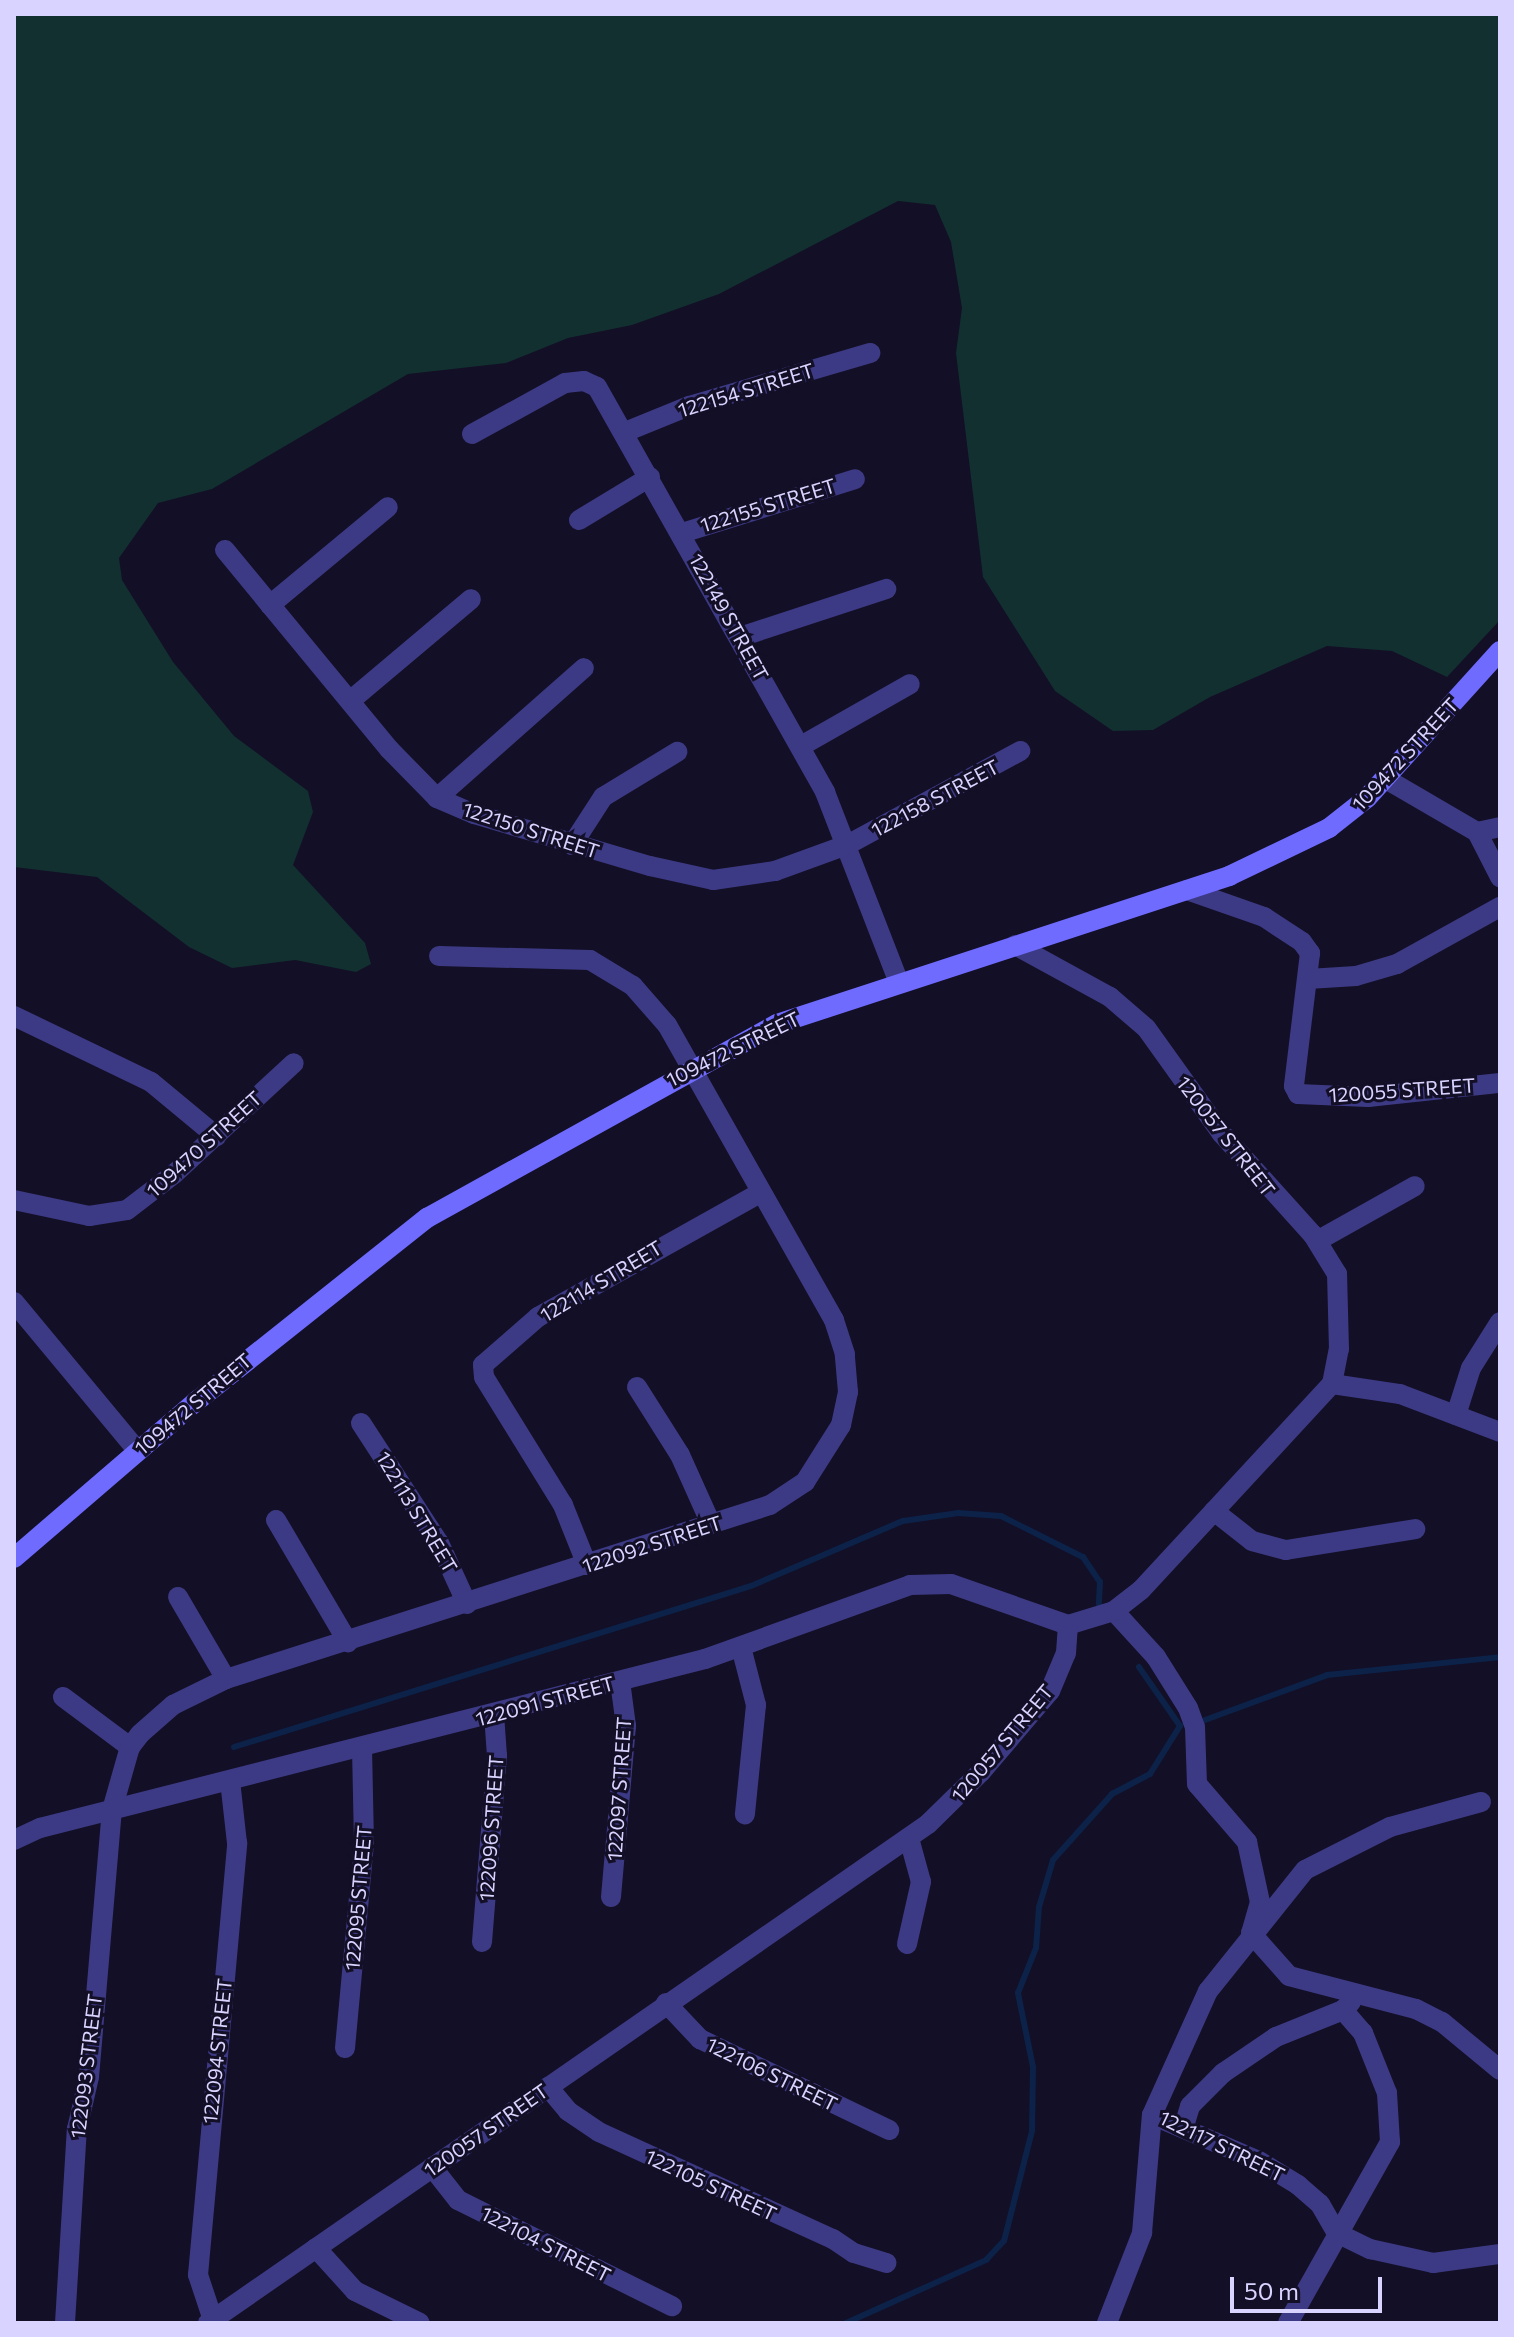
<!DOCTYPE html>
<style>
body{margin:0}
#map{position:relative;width:1514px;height:2337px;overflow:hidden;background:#130f26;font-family:Commissioner,sans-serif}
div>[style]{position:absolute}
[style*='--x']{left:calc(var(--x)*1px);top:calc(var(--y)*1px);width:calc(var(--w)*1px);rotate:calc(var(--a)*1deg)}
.green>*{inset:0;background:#12302f}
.stream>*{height:6px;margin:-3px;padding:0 3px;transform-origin:3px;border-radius:3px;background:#0c2248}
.street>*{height:20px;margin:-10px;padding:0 10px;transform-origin:10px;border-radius:10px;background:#3d3a85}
.secondary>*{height:20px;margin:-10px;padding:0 10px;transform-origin:10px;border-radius:10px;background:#6f6bff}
span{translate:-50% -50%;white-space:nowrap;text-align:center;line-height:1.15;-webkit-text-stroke:6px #130f26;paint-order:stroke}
.street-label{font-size:20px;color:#d9d4ff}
.frame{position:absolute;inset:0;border:16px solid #d9d4ff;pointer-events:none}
.scale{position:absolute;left:1230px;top:2277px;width:152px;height:36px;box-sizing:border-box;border:4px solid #d9d4ff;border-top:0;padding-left:10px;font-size:24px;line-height:28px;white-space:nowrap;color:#d9d4ff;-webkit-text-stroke:6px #130f26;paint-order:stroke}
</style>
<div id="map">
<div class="green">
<i style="clip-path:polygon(16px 14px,1500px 14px,1500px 620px,1447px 677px,1392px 651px,1327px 646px,1210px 697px,1153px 730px,1113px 731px,1055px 691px,983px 577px,956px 353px,962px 308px,951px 242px,935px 205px,898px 201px,719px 294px,632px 325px,568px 338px,506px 363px,408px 374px,212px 489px,158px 503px,119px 558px,122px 580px,173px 662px,234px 736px,308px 791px,313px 812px,293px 865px,365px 943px,371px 964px,356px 972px,295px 960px,232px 968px,189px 947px,97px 877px,14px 867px)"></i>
</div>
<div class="stream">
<i style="--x:1205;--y:1720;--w:130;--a:-20.2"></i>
<i style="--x:1327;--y:1675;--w:174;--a:-5.9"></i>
<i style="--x:234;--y:1747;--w:541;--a:-17.3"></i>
<i style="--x:751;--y:1586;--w:165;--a:-23.2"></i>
<i style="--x:903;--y:1521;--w:56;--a:-8.3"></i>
<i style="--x:958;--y:1513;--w:43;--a:4"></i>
<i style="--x:1001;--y:1516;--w:92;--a:26.6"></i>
<i style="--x:1083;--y:1557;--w:30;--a:56"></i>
<i style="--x:1100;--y:1582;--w:22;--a:93"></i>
<i style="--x:846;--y:2323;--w:154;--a:-24.2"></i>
<i style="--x:986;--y:2260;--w:26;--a:-47"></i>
<i style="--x:1004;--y:2241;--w:114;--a:-75.7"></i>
<i style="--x:1032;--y:2131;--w:64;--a:-89.1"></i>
<i style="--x:1033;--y:2067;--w:76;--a:-101.5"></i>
<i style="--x:1018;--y:1993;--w:48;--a:-68.2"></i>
<i style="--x:1036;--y:1948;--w:41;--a:-85.8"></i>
<i style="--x:1039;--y:1907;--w:49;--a:-73.4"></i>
<i style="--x:1053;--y:1860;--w:89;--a:-48.2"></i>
<i style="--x:1112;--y:1794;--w:43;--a:-27.8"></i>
<i style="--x:1150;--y:1774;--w:57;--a:-58"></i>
<i style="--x:1180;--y:1726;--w:72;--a:-124.8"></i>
</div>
<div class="street">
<i style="--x:625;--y:432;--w:69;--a:-22.1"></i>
<i style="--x:689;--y:406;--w:189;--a:-16.3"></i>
<i style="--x:472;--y:434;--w:106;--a:-28.7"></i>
<i style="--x:565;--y:383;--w:19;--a:-6"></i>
<i style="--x:584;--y:381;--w:14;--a:25"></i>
<i style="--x:597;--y:387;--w:465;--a:60.6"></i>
<i style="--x:825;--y:792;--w:205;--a:68.8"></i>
<i style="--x:579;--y:520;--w:83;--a:-31.2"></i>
<i style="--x:682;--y:533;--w:181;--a:-17.3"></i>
<i style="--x:225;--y:550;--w:258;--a:50.5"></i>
<i style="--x:389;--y:749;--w:69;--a:45.6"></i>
<i style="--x:437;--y:798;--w:40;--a:23.4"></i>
<i style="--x:474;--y:814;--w:184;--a:16.5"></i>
<i style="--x:650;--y:866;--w:65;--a:12.5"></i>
<i style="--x:713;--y:880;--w:63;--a:-8.3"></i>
<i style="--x:775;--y:871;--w:79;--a:-20"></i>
<i style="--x:849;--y:844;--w:195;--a:-28.5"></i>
<i style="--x:270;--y:605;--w:153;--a:-39.7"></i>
<i style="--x:740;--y:637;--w:154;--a:-18.2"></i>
<i style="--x:350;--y:701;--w:158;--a:-40.1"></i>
<i style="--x:801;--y:746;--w:125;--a:-29.6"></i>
<i style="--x:1386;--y:779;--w:105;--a:30.2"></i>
<i style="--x:1477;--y:832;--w:51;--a:62.9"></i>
<i style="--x:437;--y:798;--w:196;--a:-41.5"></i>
<i style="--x:1477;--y:832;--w:24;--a:-12"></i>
<i style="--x:572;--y:845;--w:57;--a:-57.1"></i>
<i style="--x:603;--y:797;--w:87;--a:-31.3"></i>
<i style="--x:1187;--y:890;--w:82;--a:19.3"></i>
<i style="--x:1264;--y:917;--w:45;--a:33.3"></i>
<i style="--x:1302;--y:942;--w:14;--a:54"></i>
<i style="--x:1310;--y:953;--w:134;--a:96.9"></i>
<i style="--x:1294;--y:1086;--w:9;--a:63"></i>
<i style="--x:1298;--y:1094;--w:70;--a:2.5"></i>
<i style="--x:1368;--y:1097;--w:133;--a:-6.1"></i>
<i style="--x:1308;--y:979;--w:48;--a:-3.6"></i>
<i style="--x:1356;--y:976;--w:43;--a:-16.3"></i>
<i style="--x:1397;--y:964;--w:118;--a:-29"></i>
<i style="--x:14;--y:1016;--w:152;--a:25.7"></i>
<i style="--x:151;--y:1082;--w:85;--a:39.7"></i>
<i style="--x:14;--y:1200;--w:77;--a:12"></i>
<i style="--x:89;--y:1216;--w:38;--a:-9"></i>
<i style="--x:127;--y:1210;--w:59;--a:-37.5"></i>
<i style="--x:174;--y:1174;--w:163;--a:-42.8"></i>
<i style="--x:1317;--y:1241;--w:112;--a:-29.3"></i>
<i style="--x:14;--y:1302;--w:192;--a:50.3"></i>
<i style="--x:1332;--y:1384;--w:69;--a:8.4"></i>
<i style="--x:1400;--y:1394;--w:107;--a:20.8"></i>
<i style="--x:637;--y:1387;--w:80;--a:57.7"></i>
<i style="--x:680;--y:1455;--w:76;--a:65.8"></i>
<i style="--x:1456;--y:1415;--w:49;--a:-72.3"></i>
<i style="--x:1471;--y:1368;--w:54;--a:-57.8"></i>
<i style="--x:361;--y:1423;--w:143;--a:57"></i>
<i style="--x:439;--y:1543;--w:67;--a:65.3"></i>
<i style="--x:1214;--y:1511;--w:48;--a:38.3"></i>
<i style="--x:1252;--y:1541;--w:35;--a:15"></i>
<i style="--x:1286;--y:1550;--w:131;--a:-9.2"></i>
<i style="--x:276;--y:1520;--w:142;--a:59.5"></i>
<i style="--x:587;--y:1565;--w:65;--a:-111.8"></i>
<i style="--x:563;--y:1505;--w:150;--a:-121.7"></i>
<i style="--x:484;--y:1377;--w:12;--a:-95"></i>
<i style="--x:483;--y:1365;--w:73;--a:-41.1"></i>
<i style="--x:538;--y:1317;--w:254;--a:-29.2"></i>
<i style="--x:178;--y:1597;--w:95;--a:59.7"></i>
<i style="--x:1114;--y:1611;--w:62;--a:47.6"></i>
<i style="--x:1156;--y:1657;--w:60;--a:57.9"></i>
<i style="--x:1188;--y:1708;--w:20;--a:70"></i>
<i style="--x:1195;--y:1727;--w:57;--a:88"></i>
<i style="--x:1197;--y:1784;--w:77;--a:49.2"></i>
<i style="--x:1247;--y:1842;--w:61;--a:77.8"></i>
<i style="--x:1260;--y:1902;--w:32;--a:106"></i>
<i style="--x:1251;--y:1933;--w:57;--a:48.5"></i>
<i style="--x:1289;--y:1976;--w:131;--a:14.6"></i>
<i style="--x:1416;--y:2009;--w:29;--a:27"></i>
<i style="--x:1442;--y:2022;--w:75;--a:39.6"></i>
<i style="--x:741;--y:1647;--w:60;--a:75.5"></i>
<i style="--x:756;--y:1705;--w:110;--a:95.8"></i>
<i style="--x:63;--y:1697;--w:84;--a:36.7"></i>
<i style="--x:1481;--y:1802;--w:94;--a:164.6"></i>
<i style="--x:1390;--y:1827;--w:95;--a:153.2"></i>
<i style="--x:1305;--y:1870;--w:155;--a:128.7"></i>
<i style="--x:1208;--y:1991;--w:136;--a:114.3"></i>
<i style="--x:1152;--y:2115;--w:116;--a:23.3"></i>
<i style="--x:1259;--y:2161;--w:46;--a:31.6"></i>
<i style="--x:1298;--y:2185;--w:29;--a:41"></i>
<i style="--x:1320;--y:2204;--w:34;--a:60"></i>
<i style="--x:1337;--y:2233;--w:37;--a:26"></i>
<i style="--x:1370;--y:2249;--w:65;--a:12.5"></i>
<i style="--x:1433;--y:2263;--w:68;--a:-7.7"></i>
<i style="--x:14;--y:1840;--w:29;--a:-25"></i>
<i style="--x:40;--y:1828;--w:686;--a:-14.26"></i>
<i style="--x:705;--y:1659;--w:218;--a:-19.8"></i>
<i style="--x:910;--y:1585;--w:41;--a:-1.4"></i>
<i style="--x:951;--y:1584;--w:124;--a:19.3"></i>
<i style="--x:1068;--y:1625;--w:48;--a:-16.9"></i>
<i style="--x:1114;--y:1611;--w:34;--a:-38"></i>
<i style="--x:1141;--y:1590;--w:281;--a:-47.2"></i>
<i style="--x:1332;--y:1384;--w:36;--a:-79"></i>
<i style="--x:1339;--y:1349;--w:75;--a:-91.5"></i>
<i style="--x:1337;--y:1274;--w:46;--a:-121.6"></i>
<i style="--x:1313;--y:1235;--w:136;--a:-132"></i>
<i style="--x:1222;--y:1134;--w:130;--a:-125.6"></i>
<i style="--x:1146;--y:1028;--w:48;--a:-139.3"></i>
<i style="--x:1110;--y:997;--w:108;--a:-151.3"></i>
<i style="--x:611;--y:1897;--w:172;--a:-85"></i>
<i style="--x:626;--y:1726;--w:45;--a:-97.6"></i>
<i style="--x:482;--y:1942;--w:187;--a:-85.4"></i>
<i style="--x:497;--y:1756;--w:42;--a:-94.1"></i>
<i style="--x:907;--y:1944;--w:64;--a:-77.3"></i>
<i style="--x:921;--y:1882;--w:46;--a:-105.3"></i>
<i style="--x:666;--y:2003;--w:50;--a:46.6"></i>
<i style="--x:700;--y:2039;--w:210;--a:25.7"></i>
<i style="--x:345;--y:2048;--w:206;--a:-84.7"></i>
<i style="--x:364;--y:1843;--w:96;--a:-91.2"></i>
<i style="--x:548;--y:2087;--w:31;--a:50"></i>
<i style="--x:568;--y:2111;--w:37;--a:34"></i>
<i style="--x:599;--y:2132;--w:257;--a:24.6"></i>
<i style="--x:833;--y:2239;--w:25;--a:34"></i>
<i style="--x:854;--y:2253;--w:34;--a:17"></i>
<i style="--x:1184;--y:2126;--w:21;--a:-73"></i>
<i style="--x:1190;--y:2106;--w:47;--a:-45"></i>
<i style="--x:1223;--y:2073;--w:64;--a:-34.2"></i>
<i style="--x:1276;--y:2037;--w:72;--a:-21.9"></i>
<i style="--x:1343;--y:2010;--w:11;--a:-45"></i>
<i style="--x:432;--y:2167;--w:42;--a:51.8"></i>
<i style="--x:458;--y:2200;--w:239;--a:26.4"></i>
<i style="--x:316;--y:2248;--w:58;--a:47.8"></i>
<i style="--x:355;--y:2291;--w:72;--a:26.2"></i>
<i style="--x:65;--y:2323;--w:194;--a:-86.5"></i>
<i style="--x:77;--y:2129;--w:53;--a:-77"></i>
<i style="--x:89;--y:2077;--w:268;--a:-85.1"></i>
<i style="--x:112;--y:1810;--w:66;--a:-74.1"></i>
<i style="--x:130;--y:1747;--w:16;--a:-52"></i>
<i style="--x:140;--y:1734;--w:44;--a:-41.3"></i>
<i style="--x:173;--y:1705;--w:59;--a:-26.1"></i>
<i style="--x:226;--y:1679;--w:571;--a:-17.74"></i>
<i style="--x:770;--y:1505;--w:42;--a:-33.3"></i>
<i style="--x:805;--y:1482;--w:67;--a:-57.7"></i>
<i style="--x:841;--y:1425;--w:34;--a:-78"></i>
<i style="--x:848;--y:1392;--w:38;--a:-95"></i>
<i style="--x:845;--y:1354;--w:36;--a:-108"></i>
<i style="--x:834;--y:1320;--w:339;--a:-119.5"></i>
<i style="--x:667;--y:1025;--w:52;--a:-131.1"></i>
<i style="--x:633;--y:986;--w:50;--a:-148.8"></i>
<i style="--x:590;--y:960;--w:151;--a:-178.5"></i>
<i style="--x:208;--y:2323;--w:876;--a:-34.72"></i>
<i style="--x:928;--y:1824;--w:74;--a:-44.5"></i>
<i style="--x:981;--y:1772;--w:106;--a:-49.6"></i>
<i style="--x:1050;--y:1691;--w:41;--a:-67.2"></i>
<i style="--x:1066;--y:1653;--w:28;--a:-86"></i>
<i style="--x:214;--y:2323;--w:51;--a:-108.4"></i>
<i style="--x:198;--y:2275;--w:434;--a:-84.8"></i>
<i style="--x:237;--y:1843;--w:62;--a:-96.4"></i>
<i style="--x:1107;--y:2323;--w:97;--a:-68.7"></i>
<i style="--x:1142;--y:2233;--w:118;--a:-85.2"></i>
<i style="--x:1288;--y:2323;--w:208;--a:-60.6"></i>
<i style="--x:1390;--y:2142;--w:49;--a:-93.5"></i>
<i style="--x:1387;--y:2093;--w:65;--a:-111.8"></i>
<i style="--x:1363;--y:2033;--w:30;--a:-131"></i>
</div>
<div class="secondary">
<i style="--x:14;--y:1558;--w:243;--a:-40.7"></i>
<i style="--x:198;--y:1400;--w:293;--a:-38.5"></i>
<i style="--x:427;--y:1218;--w:400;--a:-29"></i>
<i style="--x:777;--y:1024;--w:476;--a:-18.1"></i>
<i style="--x:1229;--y:876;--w:111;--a:-25.6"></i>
<i style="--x:1329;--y:828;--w:48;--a:-38.3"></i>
<i style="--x:1367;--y:798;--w:198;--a:-47.9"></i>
</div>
<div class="street-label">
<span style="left:746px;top:390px;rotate:-17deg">122154 STREET</span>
<span style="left:768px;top:505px;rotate:-17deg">122155 STREET</span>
<span style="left:729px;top:617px;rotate:61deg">122149 STREET</span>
<span style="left:1405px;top:754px;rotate:-47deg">109472 STREET</span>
<span style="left:935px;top:798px;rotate:-28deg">122158 STREET</span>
<span style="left:531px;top:830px;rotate:18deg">122150 STREET</span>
<span style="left:733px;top:1049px;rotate:-26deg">109472 STREET</span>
<span style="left:1402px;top:1090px;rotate:-4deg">120055 STREET</span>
<span style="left:1226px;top:1136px;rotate:52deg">120057 STREET</span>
<span style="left:204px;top:1144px;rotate:-42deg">109470 STREET</span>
<span style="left:601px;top:1281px;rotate:-31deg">122114 STREET</span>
<span style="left:193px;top:1404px;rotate:-40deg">109472 STREET</span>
<span style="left:417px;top:1512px;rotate:59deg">122113 STREET</span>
<span style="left:652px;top:1544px;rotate:-18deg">122092 STREET</span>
<span style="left:545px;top:1701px;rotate:-15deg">122091 STREET</span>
<span style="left:1002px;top:1743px;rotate:-50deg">120057 STREET</span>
<span style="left:619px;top:1789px;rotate:-86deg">122097 STREET</span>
<span style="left:491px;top:1828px;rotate:-86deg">122096 STREET</span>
<span style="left:358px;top:1898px;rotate:-85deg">122095 STREET</span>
<span style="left:217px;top:2051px;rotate:-84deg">122094 STREET</span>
<span style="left:86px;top:2066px;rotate:-83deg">122093 STREET</span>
<span style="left:772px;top:2074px;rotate:26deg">122106 STREET</span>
<span style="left:486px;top:2130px;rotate:-35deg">120057 STREET</span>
<span style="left:1222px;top:2146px;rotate:26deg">122117 STREET</span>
<span style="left:711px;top:2185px;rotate:25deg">122105 STREET</span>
<span style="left:546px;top:2244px;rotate:27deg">122104 STREET</span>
</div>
<div class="frame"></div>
<div class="scale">50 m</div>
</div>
